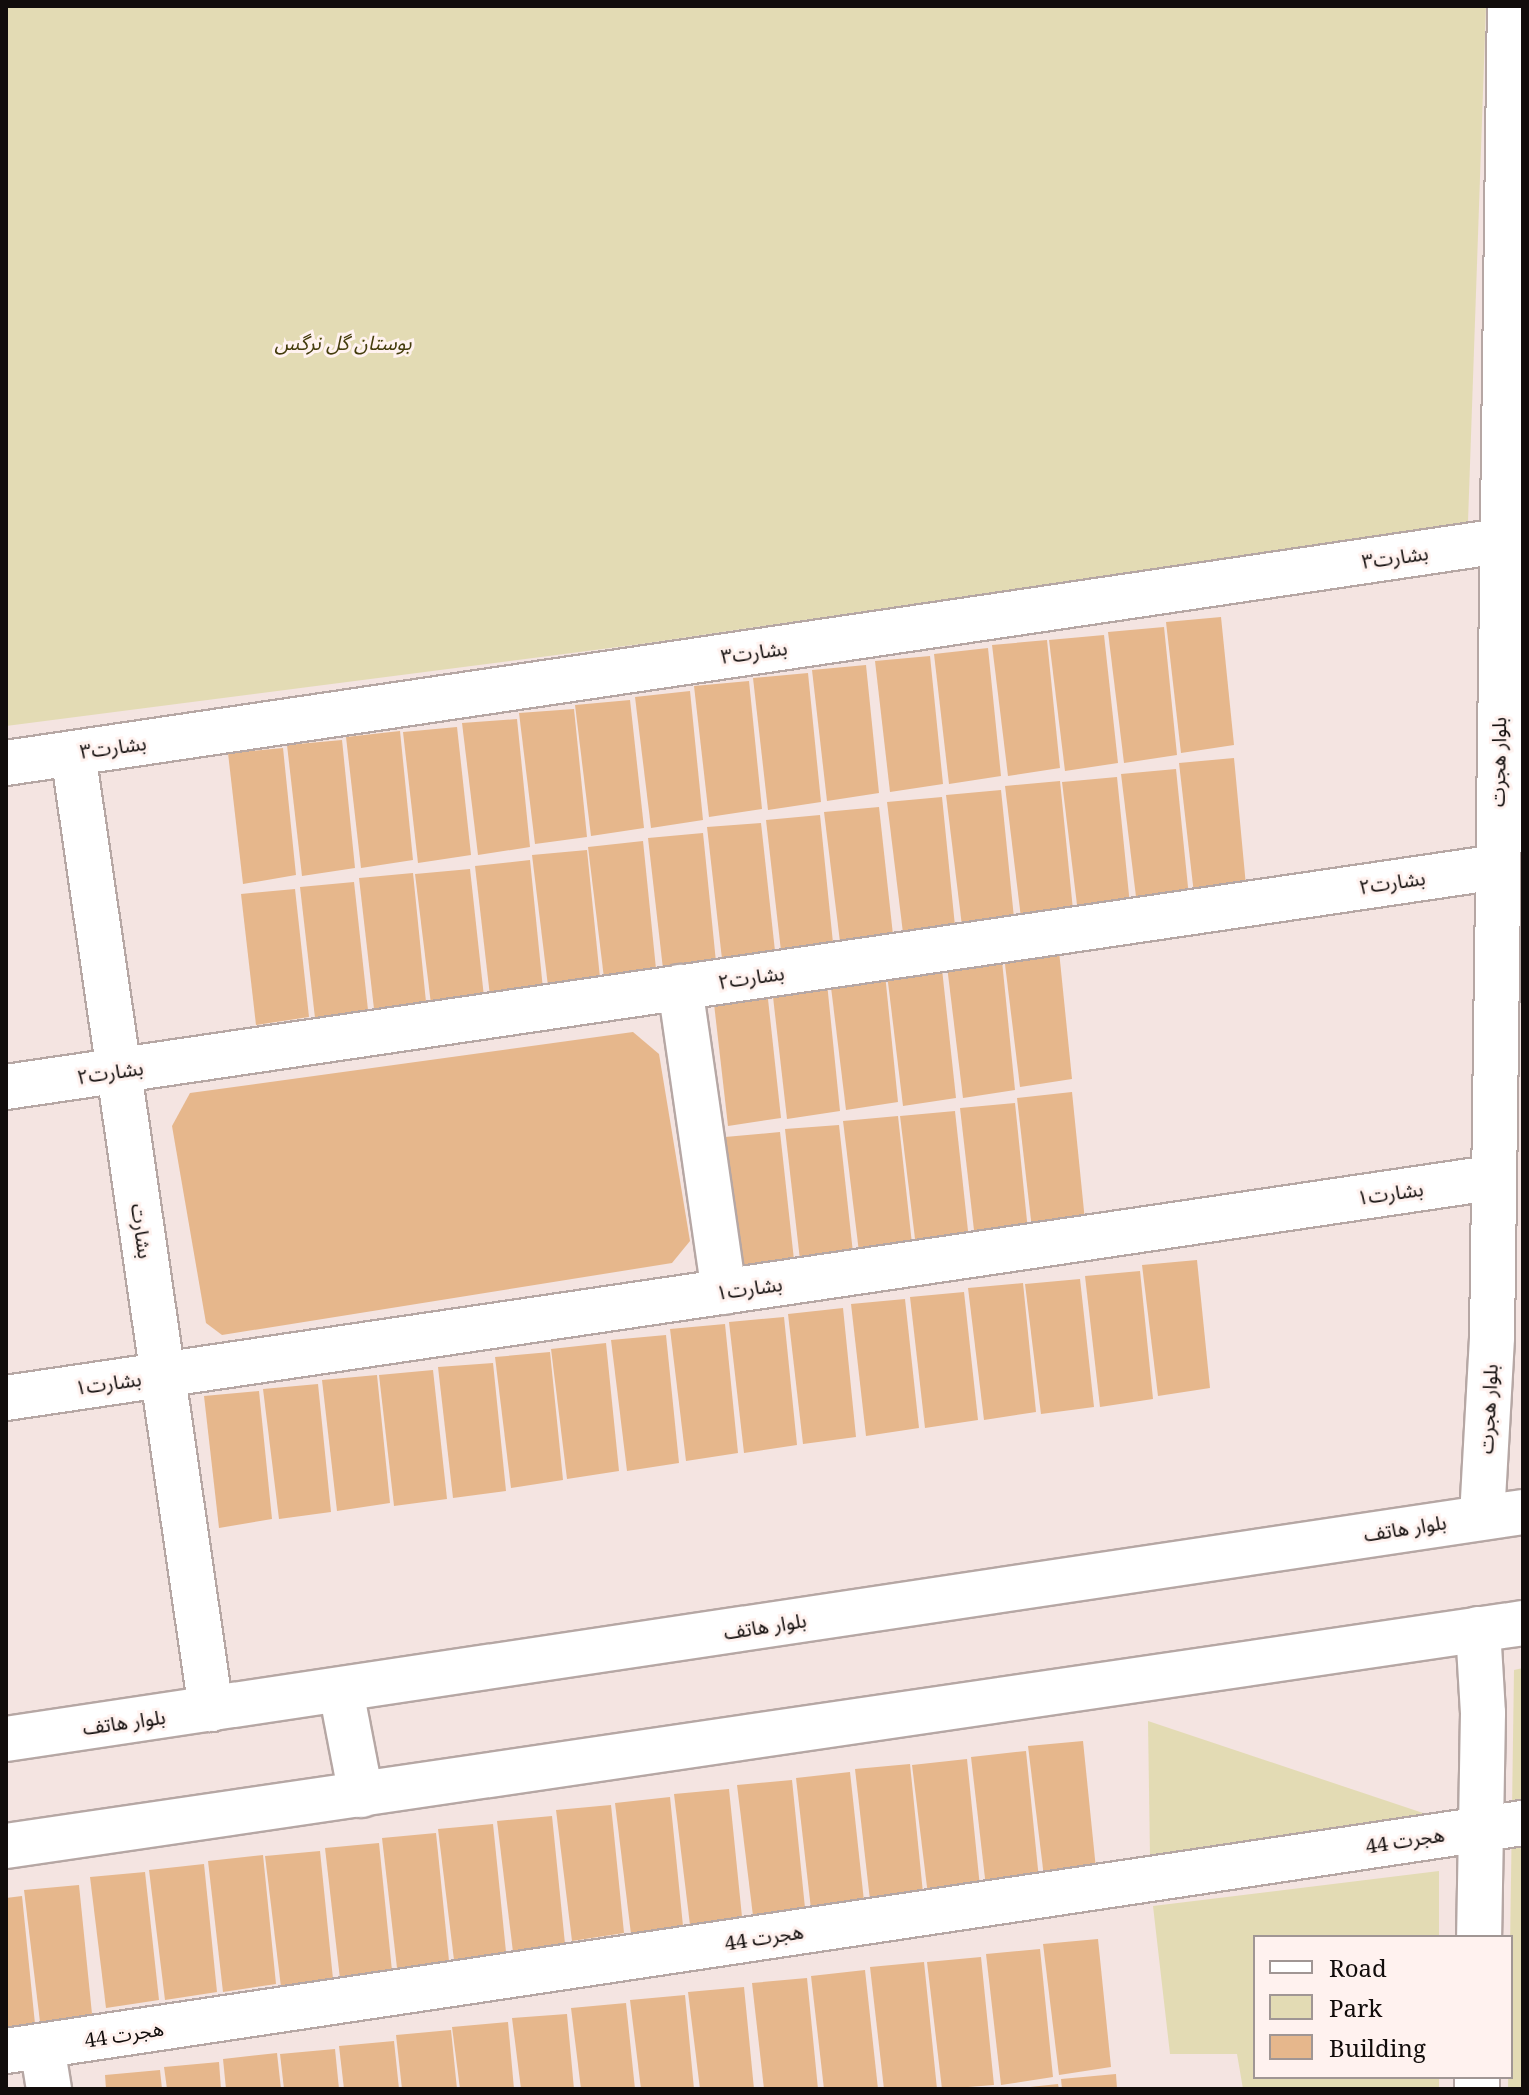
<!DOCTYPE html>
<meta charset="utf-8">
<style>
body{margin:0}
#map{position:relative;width:1529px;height:2095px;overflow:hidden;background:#f4e4e1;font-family:"Noto Serif","Noto Sans Arabic",serif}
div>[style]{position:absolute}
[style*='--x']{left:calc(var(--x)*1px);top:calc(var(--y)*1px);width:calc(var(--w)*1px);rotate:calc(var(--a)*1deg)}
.green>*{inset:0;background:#e3dbb4}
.building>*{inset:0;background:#e6b78c}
.roads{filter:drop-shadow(2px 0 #b6a7a4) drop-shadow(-2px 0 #b6a7a4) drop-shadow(0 2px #b6a7a4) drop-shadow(0 -2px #b6a7a4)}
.minor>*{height:44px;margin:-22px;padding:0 22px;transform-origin:22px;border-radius:22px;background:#fff}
.secondary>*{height:44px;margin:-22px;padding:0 22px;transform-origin:22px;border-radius:22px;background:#fff}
span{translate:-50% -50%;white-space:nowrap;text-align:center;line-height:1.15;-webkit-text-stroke:6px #fff2ef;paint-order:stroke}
.park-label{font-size:20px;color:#443c0c;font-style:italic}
.street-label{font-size:20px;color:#110c0b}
.frame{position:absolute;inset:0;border:8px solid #110c0b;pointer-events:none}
.legend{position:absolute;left:1253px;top:1935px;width:260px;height:144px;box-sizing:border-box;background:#fff2ef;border:2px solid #a09694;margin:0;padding:10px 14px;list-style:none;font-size:24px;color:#110c0b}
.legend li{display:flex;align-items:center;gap:16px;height:40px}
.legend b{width:40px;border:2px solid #a09694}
</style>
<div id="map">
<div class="green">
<i style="clip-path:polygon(6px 6px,1486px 6px,1468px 522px,641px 644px,6px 726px)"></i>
<i style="clip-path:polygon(1523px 1668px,1523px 2089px,1508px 2089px,1514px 1670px)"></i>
<i style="clip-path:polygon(1148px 1721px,1435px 1817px,1150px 1857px)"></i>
<i style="clip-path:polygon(1439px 1871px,1439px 1937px,1255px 1937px,1255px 2077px,1439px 2077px,1439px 2089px,1243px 2089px,1237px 2054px,1170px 2054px,1153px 1906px)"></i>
</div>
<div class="building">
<i style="clip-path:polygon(1221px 617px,1234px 745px,1181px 753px,1166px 622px)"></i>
<i style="clip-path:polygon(1164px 627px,1177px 755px,1124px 763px,1108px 632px)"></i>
<i style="clip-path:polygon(1104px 635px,1118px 763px,1065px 771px,1049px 640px)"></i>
<i style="clip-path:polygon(1047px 640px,1060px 768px,1008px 776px,992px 645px)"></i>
<i style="clip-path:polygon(988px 648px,1001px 776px,949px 784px,934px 654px)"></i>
<i style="clip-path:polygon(930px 656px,943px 784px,890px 792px,875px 661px)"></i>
<i style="clip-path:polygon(866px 665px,879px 793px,827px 801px,812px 670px)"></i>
<i style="clip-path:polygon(808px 673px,821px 802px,768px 810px,753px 678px)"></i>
<i style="clip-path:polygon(749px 681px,762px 809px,709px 817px,694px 686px)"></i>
<i style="clip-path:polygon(690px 691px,703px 820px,651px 828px,635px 697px)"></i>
<i style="clip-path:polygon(630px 700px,644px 828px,591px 836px,575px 705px)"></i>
<i style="clip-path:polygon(574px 709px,587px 837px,535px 844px,519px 713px)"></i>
<i style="clip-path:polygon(517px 719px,530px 847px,478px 855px,462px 723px)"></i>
<i style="clip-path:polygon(457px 727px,471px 855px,418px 863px,403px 732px)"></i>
<i style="clip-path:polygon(400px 731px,413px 860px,361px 868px,346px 737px)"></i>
<i style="clip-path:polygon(342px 740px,355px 868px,302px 876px,287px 745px)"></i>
<i style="clip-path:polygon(283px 748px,296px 875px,243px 884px,228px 753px)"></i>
<i style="clip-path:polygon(1234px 758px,1246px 886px,1194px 894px,1179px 763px)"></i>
<i style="clip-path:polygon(1176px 769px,1189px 897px,1137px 905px,1121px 774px)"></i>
<i style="clip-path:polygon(1117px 777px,1130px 905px,1078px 913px,1062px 782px)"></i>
<i style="clip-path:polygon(1060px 781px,1073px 910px,1021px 918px,1005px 786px)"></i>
<i style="clip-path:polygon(1001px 790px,1014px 918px,962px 926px,946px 795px)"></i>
<i style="clip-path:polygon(942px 797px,955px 926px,903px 933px,887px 802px)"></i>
<i style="clip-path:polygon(879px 807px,893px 935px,840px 942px,824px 812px)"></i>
<i style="clip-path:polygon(820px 815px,833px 943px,781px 951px,766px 820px)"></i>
<i style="clip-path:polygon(761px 823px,775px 951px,722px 959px,707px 827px)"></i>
<i style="clip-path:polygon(703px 833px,716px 962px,663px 969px,648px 838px)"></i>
<i style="clip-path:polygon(643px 841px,656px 969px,604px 978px,588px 847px)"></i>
<i style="clip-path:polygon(587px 850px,600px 978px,548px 986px,532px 855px)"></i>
<i style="clip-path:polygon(530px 860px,543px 989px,490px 996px,475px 866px)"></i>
<i style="clip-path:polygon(470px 869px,484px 997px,431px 1004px,415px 874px)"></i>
<i style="clip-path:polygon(413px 873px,426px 1002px,374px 1009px,359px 878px)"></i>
<i style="clip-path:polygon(354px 882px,368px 1010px,315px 1018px,300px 887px)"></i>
<i style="clip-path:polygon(295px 889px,309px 1017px,256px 1025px,241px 894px)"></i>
<i style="clip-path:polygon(1059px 951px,1072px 1079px,1020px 1087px,1004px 956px)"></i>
<i style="clip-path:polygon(1002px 961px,1015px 1090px,963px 1098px,947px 966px)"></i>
<i style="clip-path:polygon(942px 969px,956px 1098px,903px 1106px,887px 974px)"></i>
<i style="clip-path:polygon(885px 974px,898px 1102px,846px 1110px,830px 979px)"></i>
<i style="clip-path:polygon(827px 983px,840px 1111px,787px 1119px,772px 988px)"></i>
<i style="clip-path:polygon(767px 990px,781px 1118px,728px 1126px,713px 995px)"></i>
<i style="clip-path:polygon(633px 1032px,659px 1054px,690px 1241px,672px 1263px,222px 1335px,206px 1323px,172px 1126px,190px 1093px)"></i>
<i style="clip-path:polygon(1072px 1092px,1085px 1221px,1032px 1229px,1017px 1098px)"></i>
<i style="clip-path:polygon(1015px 1103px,1028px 1231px,975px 1239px,960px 1108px)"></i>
<i style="clip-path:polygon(955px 1111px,969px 1240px,916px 1247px,900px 1116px)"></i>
<i style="clip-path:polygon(898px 1116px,912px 1244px,859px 1252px,843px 1121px)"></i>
<i style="clip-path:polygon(839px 1125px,853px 1253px,800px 1260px,785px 1129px)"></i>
<i style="clip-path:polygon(780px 1132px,794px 1260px,741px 1268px,725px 1137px)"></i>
<i style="clip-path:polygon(1197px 1260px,1210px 1388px,1158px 1396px,1142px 1265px)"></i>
<i style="clip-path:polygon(1140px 1271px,1153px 1399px,1100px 1407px,1085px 1276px)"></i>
<i style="clip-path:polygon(1080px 1279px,1094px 1407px,1041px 1414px,1025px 1284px)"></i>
<i style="clip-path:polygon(1023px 1283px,1036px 1412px,984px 1420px,968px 1288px)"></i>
<i style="clip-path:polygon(964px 1292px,978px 1420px,925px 1428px,910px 1297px)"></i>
<i style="clip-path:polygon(905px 1299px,919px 1428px,866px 1436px,851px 1304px)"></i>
<i style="clip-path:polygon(843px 1308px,856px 1437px,803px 1444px,788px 1314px)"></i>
<i style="clip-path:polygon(784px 1317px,797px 1445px,744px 1453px,729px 1322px)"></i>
<i style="clip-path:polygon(725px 1324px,738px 1453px,686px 1461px,670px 1329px)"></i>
<i style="clip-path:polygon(666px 1335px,679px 1463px,627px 1471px,611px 1340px)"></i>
<i style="clip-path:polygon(606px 1343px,619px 1471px,567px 1479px,551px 1349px)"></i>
<i style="clip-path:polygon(550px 1352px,563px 1480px,511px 1488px,495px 1357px)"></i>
<i style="clip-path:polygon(493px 1363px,506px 1491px,453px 1498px,438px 1367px)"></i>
<i style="clip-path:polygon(433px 1370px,447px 1499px,394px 1506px,379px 1375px)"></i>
<i style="clip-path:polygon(377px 1375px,390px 1503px,337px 1511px,322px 1380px)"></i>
<i style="clip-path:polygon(318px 1384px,331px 1512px,279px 1519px,263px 1389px)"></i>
<i style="clip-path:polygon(259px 1391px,272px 1519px,219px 1528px,204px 1396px)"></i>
<i style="clip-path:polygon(1083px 1741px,1096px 1869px,1044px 1877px,1028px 1746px)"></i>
<i style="clip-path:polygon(1026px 1751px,1039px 1879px,986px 1887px,971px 1757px)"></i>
<i style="clip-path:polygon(967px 1759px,980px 1887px,928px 1895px,912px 1765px)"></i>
<i style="clip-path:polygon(910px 1764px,923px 1893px,870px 1900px,855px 1769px)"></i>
<i style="clip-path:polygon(850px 1772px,864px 1901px,811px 1909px,796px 1778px)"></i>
<i style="clip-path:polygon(792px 1780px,805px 1908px,753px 1916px,737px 1785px)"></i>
<i style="clip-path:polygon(729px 1789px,742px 1917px,690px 1925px,674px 1794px)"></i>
<i style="clip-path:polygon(670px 1797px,683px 1926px,631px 1934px,615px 1803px)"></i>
<i style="clip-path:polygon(611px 1805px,624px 1933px,572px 1941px,556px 1810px)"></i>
<i style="clip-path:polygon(552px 1816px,565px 1944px,513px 1952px,497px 1821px)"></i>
<i style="clip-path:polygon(493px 1824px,506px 1952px,454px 1960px,438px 1829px)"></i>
<i style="clip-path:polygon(436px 1833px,449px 1961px,397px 1968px,382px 1838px)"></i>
<i style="clip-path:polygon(379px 1843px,392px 1971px,340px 1979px,325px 1848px)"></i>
<i style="clip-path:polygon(320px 1851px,333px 1979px,281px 1987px,265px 1856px)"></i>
<i style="clip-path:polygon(263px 1855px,276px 1984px,223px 1992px,208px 1861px)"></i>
<i style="clip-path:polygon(204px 1864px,217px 1992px,165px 2000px,149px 1870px)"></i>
<i style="clip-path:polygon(145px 1872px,159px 2000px,106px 2008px,90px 1877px)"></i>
<i style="clip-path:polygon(79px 1885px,92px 2014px,40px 2022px,24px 1890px)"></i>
<i style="clip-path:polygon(22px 1896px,35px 2024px,6px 2029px,6px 1898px)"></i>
<i style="clip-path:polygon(1098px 1939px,1111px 2067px,1059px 2075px,1043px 1944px)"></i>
<i style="clip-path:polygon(1040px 1949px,1053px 2077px,1001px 2085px,986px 1954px)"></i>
<i style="clip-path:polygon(981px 1957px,994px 2085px,942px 2089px,927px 1962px)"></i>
<i style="clip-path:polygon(924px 1962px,937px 2089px,884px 2089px,870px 1967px)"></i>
<i style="clip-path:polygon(865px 1970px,878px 2089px,824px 2089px,811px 1976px)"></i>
<i style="clip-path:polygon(807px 1978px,818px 2089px,764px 2089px,752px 1983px)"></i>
<i style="clip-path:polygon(744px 1987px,754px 2089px,700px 2089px,688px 1992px)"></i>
<i style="clip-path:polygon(685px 1995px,694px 2089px,641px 2089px,630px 2000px)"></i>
<i style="clip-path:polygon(626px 2003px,635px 2089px,581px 2089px,571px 2008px)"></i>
<i style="clip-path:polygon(567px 2014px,574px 2089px,521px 2089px,512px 2018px)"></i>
<i style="clip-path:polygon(508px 2022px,514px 2089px,460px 2089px,452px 2027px)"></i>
<i style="clip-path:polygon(451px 2030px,457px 2089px,402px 2089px,396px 2035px)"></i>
<i style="clip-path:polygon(394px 2041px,399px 2089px,344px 2089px,339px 2046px)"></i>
<i style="clip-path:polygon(335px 2049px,339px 2089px,284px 2089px,280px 2054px)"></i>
<i style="clip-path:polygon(277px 2053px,281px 2089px,226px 2089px,223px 2059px)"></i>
<i style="clip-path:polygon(219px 2062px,221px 2089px,167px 2089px,164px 2067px)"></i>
<i style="clip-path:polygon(160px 2070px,162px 2089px,106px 2089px,105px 2075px)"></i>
<i style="clip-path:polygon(1116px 2074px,1117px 2089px,1062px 2089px,1061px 2079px)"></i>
<i style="clip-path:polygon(1058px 2084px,1059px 2089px,1030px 2089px,1030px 2087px)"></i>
</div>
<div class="roads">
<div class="minor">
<i style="--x:73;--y:753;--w:966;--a:81.79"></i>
<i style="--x:6;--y:763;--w:1511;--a:-8.45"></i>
<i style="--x:680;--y:987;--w:308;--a:81.8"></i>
<i style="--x:6;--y:1087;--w:1507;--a:-8.39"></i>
<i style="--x:6;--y:1398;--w:1501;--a:-8.43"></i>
<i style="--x:42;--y:2046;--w:44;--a:80.8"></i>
<i style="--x:6;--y:2051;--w:1534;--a:-8.55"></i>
</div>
<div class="secondary">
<i style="--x:1482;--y:1517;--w:180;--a:-86.8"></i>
<i style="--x:1492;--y:1337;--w:1331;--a:-89.23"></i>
<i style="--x:1478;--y:1629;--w:84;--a:86.6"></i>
<i style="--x:1483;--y:1713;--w:224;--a:91"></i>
<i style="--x:341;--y:1691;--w:106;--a:79.1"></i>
<i style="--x:6;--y:1739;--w:1534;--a:-8.51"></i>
<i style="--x:6;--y:1846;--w:1533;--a:-8.36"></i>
<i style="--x:1477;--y:2089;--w:12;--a:-90"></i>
</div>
</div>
<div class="park-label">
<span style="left:343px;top:342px">بوستان گل نرگس</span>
</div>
<div class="street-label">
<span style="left:1395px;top:557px;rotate:-8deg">بشارت۳</span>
<span style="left:754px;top:652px;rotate:-8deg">بشارت۳</span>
<span style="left:113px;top:747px;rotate:-8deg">بشارت۳</span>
<span style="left:1498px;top:762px;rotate:-89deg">بلوار هجرت</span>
<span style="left:1392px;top:882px;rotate:-8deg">بشارت۲</span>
<span style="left:751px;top:977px;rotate:-8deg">بشارت۲</span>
<span style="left:110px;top:1072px;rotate:-8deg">بشارت۲</span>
<span style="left:1390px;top:1193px;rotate:-8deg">بشارت۱</span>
<span style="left:142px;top:1231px;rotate:82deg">بشارت</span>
<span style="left:749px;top:1288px;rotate:-8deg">بشارت۱</span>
<span style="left:108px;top:1383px;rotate:-8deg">بشارت۱</span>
<span style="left:1488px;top:1409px;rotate:-87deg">بلوار هجرت</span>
<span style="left:1405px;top:1528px;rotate:-9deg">بلوار هاتف</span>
<span style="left:765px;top:1626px;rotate:-9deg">بلوار هاتف</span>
<span style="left:124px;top:1722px;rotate:-8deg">بلوار هاتف</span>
<span style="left:1405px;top:1840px;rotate:-9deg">هجرت 44</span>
<span style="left:764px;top:1937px;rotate:-9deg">هجرت 44</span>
<span style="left:124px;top:2034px;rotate:-9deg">هجرت 44</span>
</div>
<div class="frame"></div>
<ul class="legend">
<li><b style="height:10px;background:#fff"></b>Road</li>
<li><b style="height:22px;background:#e3dbb4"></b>Park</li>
<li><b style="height:22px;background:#e6b78c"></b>Building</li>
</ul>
</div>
